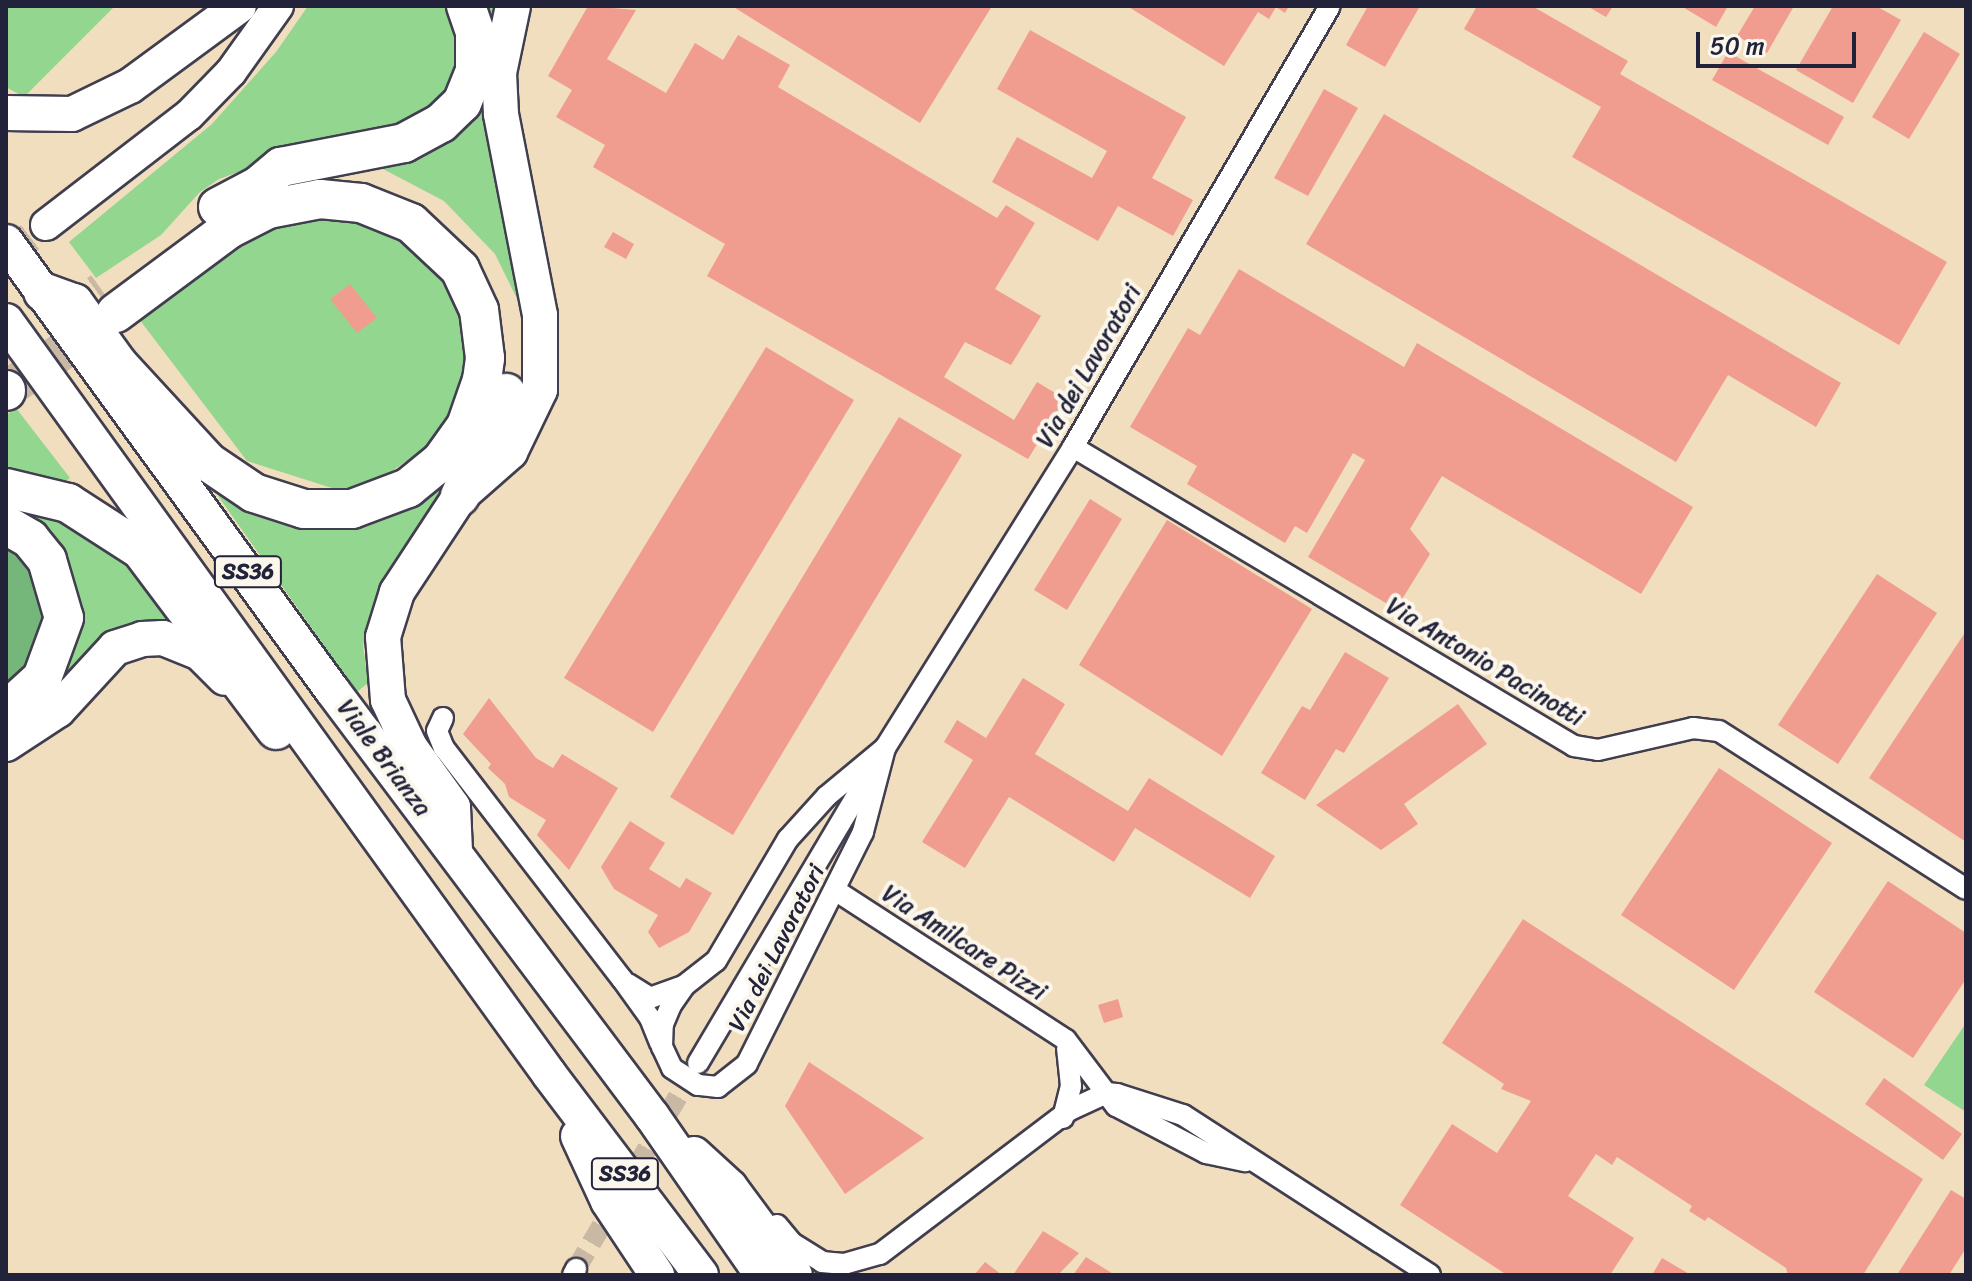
<!DOCTYPE html>
<style>
body{margin:0}
#map{position:relative;width:1972px;height:1281px;overflow:hidden;background:#f1debe;font-family:Sriracha,sans-serif}
div>[style]{position:absolute}
[style*='--x']{left:calc(var(--x)*1px);top:calc(var(--y)*1px);width:calc(var(--w)*1px);rotate:calc(var(--a)*1deg)}
.green>*{inset:0;background:#92d68f}
.forest>*{inset:0;background:#75b77a}
.building>*{inset:0;background:#f09d90}
.minor-tunnel>*{height:20px;margin-top:-10px;transform-origin:0;background:repeating-linear-gradient(90deg,#c8b8a4 0 20px,transparent 0 30px)}
.secondary-tunnel>*{height:30px;margin-top:-15px;transform-origin:0;background:repeating-linear-gradient(90deg,#c8b8a4 0 30px,transparent 0 45px)}
.motorway-tunnel>*{height:38px;margin-top:-19px;transform-origin:0;background:repeating-linear-gradient(90deg,#c8b8a4 0 38px,transparent 0 57px)}
.roads{filter:drop-shadow(2px 0 #413e4f) drop-shadow(-2px 0 #413e4f) drop-shadow(0 2px #413e4f) drop-shadow(0 -2px #413e4f)}
.minor>*{height:20px;margin:-10px;padding:0 10px;transform-origin:10px;border-radius:10px;background:#fff}
.secondary>*{height:30px;margin:-15px;padding:0 15px;transform-origin:15px;border-radius:15px;background:#fff}
.trunk>*{height:34px;margin:-17px;padding:0 17px;transform-origin:17px;border-radius:17px;background:#fff}
.motorway>*{height:38px;margin:-19px;padding:0 19px;transform-origin:19px;border-radius:19px;background:#fff}
span{translate:-50% -50%;white-space:nowrap;text-align:center;line-height:1.15;-webkit-text-stroke:8px #fbf7ec;paint-order:stroke}
.shield-label span{padding:2px 6px;background:#fbf7ec;border:2px solid;border-radius:6px;-webkit-text-stroke-width:0}
.shield-label{font-size:22px;color:#22223b;font-weight:700}
.street-label{font-size:24px;color:#22223b}
.frame{position:absolute;inset:0;border:8px solid #22223b;pointer-events:none}
.scale{position:absolute;left:1696px;top:32px;width:160px;height:36px;box-sizing:border-box;border:4px solid #22223b;border-top:0;padding-left:10px;font-size:24px;line-height:28px;white-space:nowrap;color:#22223b;-webkit-text-stroke:6px #fbf7ec;paint-order:stroke}
</style>
<div id="map">
<div class="green">
<i style="clip-path:polygon(6px 6px,115px 6px,24px 97px,6px 87px)"></i>
<i style="clip-path:polygon(308px 6px,453px 6px,459px 75px,432px 117px,283px 156px,219px 179px,200px 192px,161px 235px,96px 278px,69px 242px,212px 124px,276px 52px)"></i>
<i style="clip-path:polygon(478px 6px,504px 6px,525px 304px,527px 387px,521px 386px,525px 340px,521px 307px,495px 254px,444px 201px,383px 169px,382px 161px,439px 143px)"></i>
<i style="clip-path:polygon(366px 216px,445px 269px,475px 349px,447px 432px,357px 496px,247px 461px,139px 319px,284px 217px)"></i>
<i style="clip-path:polygon(16px 408px,70px 478px,63px 483px,6px 472px,6px 415px)"></i>
<i style="clip-path:polygon(481px 439px,379px 593px,363px 645px,368px 683px,357px 692px,218px 496px,226px 490px,323px 524px)"></i>
<i style="clip-path:polygon(6px 496px,117px 545px,183px 625px,76px 670px,36px 704px)"></i>
<i style="clip-path:polygon(1966px 1023px,1966px 1112px,1924px 1085px)"></i>
</div>
<div class="forest">
<i style="clip-path:polygon(6px 544px,33px 571px,46px 616px,28px 663px,6px 686px)"></i>
</div>
<div class="building">
<i style="clip-path:polygon(588px 6px,636px 10px,607px 59px,666px 93px,695px 43px,723px 60px,738px 35px,790px 65px,778px 87px,997px 218px,1006px 205px,1035px 223px,995px 289px,1041px 316px,1011px 365px,965px 342px,944px 377px,1014px 420px,1037px 382px,1065px 399px,1028px 459px,707px 276px,725px 244px,593px 167px,605px 145px,556px 117px,572px 90px,548px 76px)"></i>
<i style="clip-path:polygon(732px 6px,992px 6px,920px 123px)"></i>
<i style="clip-path:polygon(1127px 6px,1289px 6px,1285px 13px,1276px 7px,1269px 19px,1258px 12px,1224px 66px)"></i>
<i style="clip-path:polygon(1368px 6px,1420px 6px,1385px 67px,1346px 45px)"></i>
<i style="clip-path:polygon(1477px 6px,1532px 6px,1628px 61px,1620px 74px,1947px 262px,1899px 345px,1572px 157px,1601px 107px,1464px 29px)"></i>
<i style="clip-path:polygon(1587px 6px,1613px 6px,1606px 17px)"></i>
<i style="clip-path:polygon(1681px 6px,1728px 6px,1716px 27px)"></i>
<i style="clip-path:polygon(1755px 6px,1794px 6px,1767px 53px,1737px 36px)"></i>
<i style="clip-path:polygon(1833px 6px,1876px 6px,1901px 20px,1853px 103px,1796px 70px)"></i>
<i style="clip-path:polygon(1030px 30px,1186px 117px,1152px 178px,1193px 200px,1173px 236px,1118px 206px,1098px 241px,992px 182px,1017px 137px,1092px 178px,1107px 151px,997px 89px)"></i>
<i style="clip-path:polygon(1924px 32px,1960px 54px,1909px 139px,1872px 117px)"></i>
<i style="clip-path:polygon(1728px 52px,1844px 117px,1828px 145px,1712px 80px)"></i>
<i style="clip-path:polygon(1324px 89px,1358px 108px,1308px 196px,1274px 178px)"></i>
<i style="clip-path:polygon(1384px 114px,1841px 383px,1816px 427px,1728px 375px,1676px 462px,1306px 244px)"></i>
<i style="clip-path:polygon(613px 232px,634px 244px,626px 259px,604px 247px)"></i>
<i style="clip-path:polygon(1239px 269px,1404px 367px,1417px 343px,1693px 507px,1641px 594px,1442px 476px,1410px 529px,1430px 554px,1396px 609px,1308px 557px,1365px 460px,1353px 453px,1307px 533px,1295px 526px,1285px 543px,1187px 484px,1197px 466px,1130px 427px,1188px 328px,1200px 335px)"></i>
<i style="clip-path:polygon(350px 284px,377px 318px,357px 333px,330px 299px)"></i>
<i style="clip-path:polygon(766px 347px,854px 400px,653px 732px,564px 678px)"></i>
<i style="clip-path:polygon(899px 417px,962px 455px,733px 835px,670px 797px)"></i>
<i style="clip-path:polygon(1090px 499px,1122px 519px,1067px 610px,1034px 590px)"></i>
<i style="clip-path:polygon(1167px 520px,1312px 609px,1222px 756px,1079px 665px)"></i>
<i style="clip-path:polygon(1877px 574px,1937px 613px,1838px 764px,1778px 725px)"></i>
<i style="clip-path:polygon(1966px 631px,1966px 842px,1869px 778px)"></i>
<i style="clip-path:polygon(1345px 652px,1389px 678px,1344px 753px,1336px 749px,1305px 800px,1261px 773px,1302px 706px,1310px 710px)"></i>
<i style="clip-path:polygon(1023px 678px,1065px 704px,1035px 754px,1128px 811px,1149px 778px,1275px 856px,1250px 898px,1135px 828px,1114px 862px,1009px 797px,965px 868px,922px 842px,973px 760px,944px 742px,957px 720px,986px 738px)"></i>
<i style="clip-path:polygon(489px 698px,536px 758px,553px 768px,562px 754px,618px 788px,569px 870px,537px 835px,546px 820px,509px 797px,505px 784px,488px 768px,491px 764px,463px 734px)"></i>
<i style="clip-path:polygon(1458px 704px,1487px 744px,1404px 804px,1418px 824px,1381px 850px,1316px 805px)"></i>
<i style="clip-path:polygon(1719px 768px,1832px 843px,1734px 990px,1621px 915px)"></i>
<i style="clip-path:polygon(630px 821px,665px 843px,649px 869px,680px 888px,686px 878px,712px 893px,689px 932px,659px 948px,648px 932px,658px 915px,614px 889px,601px 867px)"></i>
<i style="clip-path:polygon(1888px 881px,1966px 933px,1966px 979px,1913px 1058px,1814px 992px)"></i>
<i style="clip-path:polygon(1523px 919px,1923px 1179px,1863px 1275px,1788px 1275px,1786px 1268px,1708px 1217px,1705px 1221px,1689px 1211px,1692px 1206px,1617px 1157px,1612px 1165px,1596px 1154px,1568px 1196px,1634px 1238px,1610px 1275px,1507px 1275px,1400px 1205px,1452px 1124px,1497px 1153px,1531px 1101px,1501px 1089px,1504px 1084px,1442px 1043px)"></i>
<i style="clip-path:polygon(1118px 999px,1123px 1017px,1104px 1023px,1098px 1005px)"></i>
<i style="clip-path:polygon(809px 1062px,924px 1138px,845px 1194px,785px 1106px)"></i>
<i style="clip-path:polygon(1884px 1078px,1962px 1134px,1943px 1160px,1865px 1104px)"></i>
<i style="clip-path:polygon(1951px 1190px,1966px 1199px,1966px 1248px,1949px 1275px,1897px 1275px)"></i>
<i style="clip-path:polygon(1043px 1231px,1079px 1253px,1058px 1275px,1013px 1275px)"></i>
<i style="clip-path:polygon(1086px 1257px,1115px 1275px,1073px 1275px)"></i>
<i style="clip-path:polygon(1662px 1258px,1691px 1275px,1652px 1275px)"></i>
<i style="clip-path:polygon(985px 1262px,1002px 1275px,974px 1275px)"></i>
</div>
<div class="minor-tunnel">
<i style="--x:576;--y:1269;--w:236;--a:-59.4"></i>
</div>
<div class="secondary-tunnel">
<i style="--x:6;--y:255;--w:50;--a:-36.9"></i>
</div>
<div class="motorway-tunnel">
<i style="--x:52;--y:327;--w:62;--a:-35.8"></i>
<i style="--x:6;--y:390;--w:121;--a:-34.6"></i>
</div>
<div class="roads">
<div class="minor">
<i style="--x:1073;--y:447;--w:583;--a:30.83"></i>
<i style="--x:1574;--y:746;--w:24;--a:9"></i>
<i style="--x:1598;--y:750;--w:98;--a:-13"></i>
<i style="--x:1693;--y:728;--w:26;--a:7"></i>
<i style="--x:1719;--y:731;--w:293;--a:32.6"></i>
<i style="--x:443;--y:718;--w:14;--a:115"></i>
<i style="--x:437;--y:731;--w:18;--a:68"></i>
<i style="--x:444;--y:748;--w:292;--a:52.4"></i>
<i style="--x:622;--y:979;--w:48;--a:54.3"></i>
<i style="--x:650;--y:1018;--w:27;--a:68"></i>
<i style="--x:885;--y:748;--w:87;--a:104.7"></i>
<i style="--x:863;--y:832;--w:259;--a:116.6"></i>
<i style="--x:747;--y:1064;--w:37;--a:142"></i>
<i style="--x:718;--y:1087;--w:20;--a:-174"></i>
<i style="--x:698;--y:1085;--w:31;--a:-147"></i>
<i style="--x:672;--y:1068;--w:23;--a:-115"></i>
<i style="--x:662;--y:1047;--w:23;--a:-88"></i>
<i style="--x:663;--y:1024;--w:21;--a:-67"></i>
<i style="--x:671;--y:1005;--w:24;--a:-55"></i>
<i style="--x:685;--y:985;--w:39;--a:-38"></i>
<i style="--x:716;--y:961;--w:142;--a:-59.5"></i>
<i style="--x:788;--y:839;--w:58;--a:-47.8"></i>
<i style="--x:827;--y:796;--w:75;--a:-39.6"></i>
<i style="--x:835;--y:890;--w:275;--a:33"></i>
<i style="--x:1066;--y:1040;--w:83;--a:52.9"></i>
<i style="--x:1116;--y:1106;--w:102;--a:27.6"></i>
<i style="--x:1206;--y:1153;--w:40;--a:12"></i>
<i style="--x:628;--y:984;--w:26;--a:32"></i>
<i style="--x:650;--y:998;--w:37;--a:-20"></i>
<i style="--x:698;--y:1063;--w:366;--a:-59.3"></i>
<i style="--x:885;--y:748;--w:355;--a:-58"></i>
<i style="--x:1073;--y:447;--w:510;--a:-59.77"></i>
<i style="--x:1063;--y:1118;--w:33;--a:-76"></i>
<i style="--x:1071;--y:1086;--w:38;--a:-96"></i>
<i style="--x:777;--y:1225;--w:23;--a:50"></i>
<i style="--x:792;--y:1243;--w:36;--a:32"></i>
<i style="--x:822;--y:1262;--w:22;--a:5"></i>
<i style="--x:844;--y:1264;--w:37;--a:-16"></i>
<i style="--x:880;--y:1254;--w:238;--a:-37.2"></i>
<i style="--x:1070;--y:1110;--w:40;--a:-25"></i>
<i style="--x:1106;--y:1093;--w:11;--a:5"></i>
<i style="--x:1117;--y:1094;--w:69;--a:17.7"></i>
<i style="--x:1183;--y:1115;--w:294;--a:32.9"></i>
<i style="--x:573;--y:1275;--w:7;--a:-63"></i>
</div>
<div class="secondary">
<i style="--x:46;--y:225;--w:180;--a:-37.6"></i>
<i style="--x:189;--y:115;--w:60;--a:-45.7"></i>
<i style="--x:231;--y:72;--w:81;--a:-54.5"></i>
</div>
<div class="trunk">
<i style="--x:6;--y:113;--w:66;--a:0.9"></i>
<i style="--x:72;--y:114;--w:64;--a:-25.8"></i>
<i style="--x:130;--y:86;--w:135;--a:-36.3"></i>
<i style="--x:6;--y:242;--w:554;--a:53.96"></i>
<i style="--x:332;--y:690;--w:533;--a:53.09"></i>
<i style="--x:652;--y:1116;--w:193;--a:55.3"></i>
<i style="--x:6;--y:321;--w:928;--a:54.2"></i>
<i style="--x:549;--y:1074;--w:252;--a:52.9"></i>
<i style="--x:6;--y:744;--w:62;--a:-33.2"></i>
<i style="--x:58;--y:710;--w:84;--a:-47.4"></i>
<i style="--x:115;--y:648;--w:28;--a:-18"></i>
<i style="--x:142;--y:639;--w:21;--a:-3"></i>
<i style="--x:163;--y:638;--w:40;--a:22"></i>
<i style="--x:200;--y:653;--w:35;--a:45"></i>
<i style="--x:455;--y:851;--w:44;--a:-92.6"></i>
<i style="--x:453;--y:807;--w:74;--a:-125.6"></i>
<i style="--x:410;--y:747;--w:52;--a:-115.1"></i>
<i style="--x:388;--y:700;--w:63;--a:-94.5"></i>
<i style="--x:383;--y:637;--w:47;--a:-72.7"></i>
<i style="--x:397;--y:592;--w:115;--a:-56.7"></i>
<i style="--x:460;--y:496;--w:67;--a:-41.3"></i>
<i style="--x:510;--y:452;--w:69;--a:-64.2"></i>
<i style="--x:540;--y:390;--w:75;--a:-90"></i>
<i style="--x:540;--y:315;--w:205;--a:-101"></i>
<i style="--x:501;--y:114;--w:41;--a:-92.8"></i>
<i style="--x:499;--y:73;--w:68;--a:-78.2"></i>
<i style="--x:578;--y:1136;--w:72;--a:65.2"></i>
<i style="--x:608;--y:1201;--w:89;--a:56.5"></i>
<i style="--x:694;--y:1154;--w:49;--a:42.5"></i>
<i style="--x:730;--y:1187;--w:109;--a:53.5"></i>
</div>
<div class="motorway">
<i style="--x:218;--y:207;--w:45;--a:-27.7"></i>
<i style="--x:258;--y:186;--w:30;--a:-40"></i>
<i style="--x:281;--y:167;--w:125;--a:-11"></i>
<i style="--x:404;--y:143;--w:42;--a:-28.4"></i>
<i style="--x:441;--y:123;--w:29;--a:-44"></i>
<i style="--x:462;--y:103;--w:35;--a:-68"></i>
<i style="--x:475;--y:71;--w:39;--a:-90"></i>
<i style="--x:475;--y:32;--w:28;--a:-109"></i>
<i style="--x:43;--y:292;--w:33;--a:20"></i>
<i style="--x:74;--y:303;--w:75;--a:54.2"></i>
<i style="--x:118;--y:364;--w:133;--a:47.4"></i>
<i style="--x:208;--y:462;--w:55;--a:34"></i>
<i style="--x:254;--y:493;--w:52;--a:17.7"></i>
<i style="--x:304;--y:509;--w:48;--a:0"></i>
<i style="--x:352;--y:509;--w:60;--a:-20.6"></i>
<i style="--x:408;--y:488;--w:43;--a:-39.3"></i>
<i style="--x:441;--y:461;--w:43;--a:-54.5"></i>
<i style="--x:466;--y:426;--w:49;--a:-70.8"></i>
<i style="--x:482;--y:380;--w:22;--a:-82"></i>
<i style="--x:485;--y:358;--w:48;--a:-97.1"></i>
<i style="--x:479;--y:310;--w:45;--a:-114.9"></i>
<i style="--x:460;--y:269;--w:67;--a:-136.8"></i>
<i style="--x:411;--y:223;--w:54;--a:-158.2"></i>
<i style="--x:361;--y:203;--w:41;--a:-174.4"></i>
<i style="--x:320;--y:199;--w:53;--a:169.1"></i>
<i style="--x:268;--y:209;--w:44;--a:152.9"></i>
<i style="--x:229;--y:229;--w:141;--a:143.4"></i>
<i style="--x:6;--y:391;--w:1;--a:-90"></i>
<i style="--x:6;--y:488;--w:64;--a:13.6"></i>
<i style="--x:68;--y:503;--w:87;--a:32.8"></i>
<i style="--x:141;--y:550;--w:225;--a:53.1"></i>
<i style="--x:460;--y:496;--w:113;--a:-65.9"></i>
<i style="--x:6;--y:525;--w:28;--a:30"></i>
<i style="--x:30;--y:539;--w:27;--a:51"></i>
<i style="--x:47;--y:560;--w:60;--a:73.7"></i>
<i style="--x:64;--y:618;--w:64;--a:110.1"></i>
<i style="--x:42;--y:678;--w:49;--a:137.5"></i>
</div>
</div>
<div class="shield-label">
<span style="left:248px;top:572px">SS36</span>
<span style="left:625px;top:1174px">SS36</span>
</div>
<div class="street-label">
<span style="left:1089px;top:366px;rotate:-60deg">Via dei Lavoratori</span>
<span style="left:1485px;top:662px;rotate:31deg">Via Antonio Pacinotti</span>
<span style="left:384px;top:758px;rotate:53deg">Viale Brianza</span>
<span style="left:964px;top:943px;rotate:33deg">Via Amilcare Pizzi</span>
<span style="left:777px;top:948px;rotate:-63deg">Via dei Lavoratori</span>
</div>
<div class="frame"></div>
<div class="scale">50 m</div>
</div>
